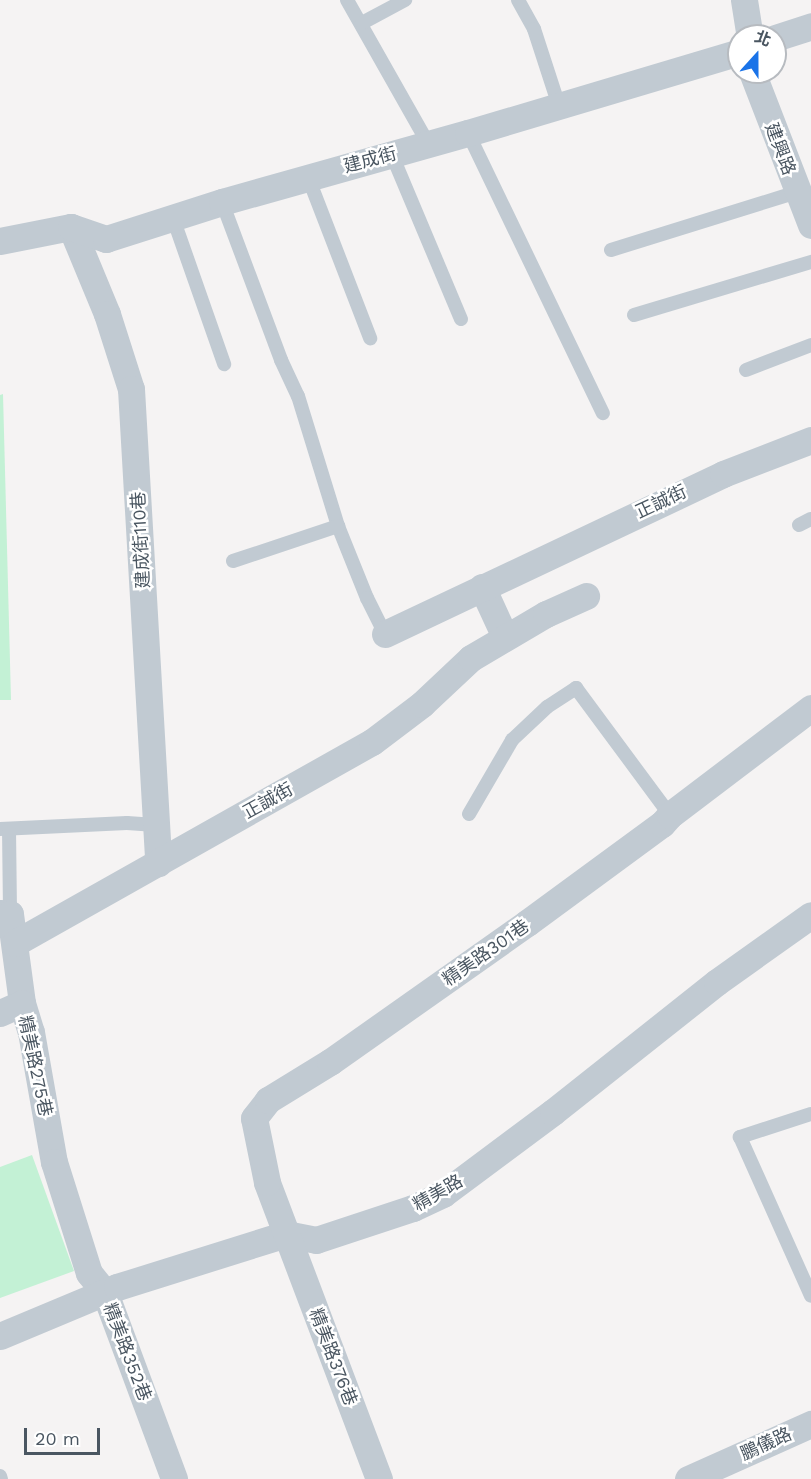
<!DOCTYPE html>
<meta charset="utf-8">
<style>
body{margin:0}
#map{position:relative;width:811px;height:1479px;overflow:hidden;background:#f5f3f3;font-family:"Work Sans","Noto Sans TC",sans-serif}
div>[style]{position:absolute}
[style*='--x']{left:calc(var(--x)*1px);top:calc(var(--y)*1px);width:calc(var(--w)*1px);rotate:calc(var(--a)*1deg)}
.green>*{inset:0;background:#c3f1d5}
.service>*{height:14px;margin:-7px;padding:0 7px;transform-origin:7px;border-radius:7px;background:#c1cad2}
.minor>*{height:27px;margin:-13.5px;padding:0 13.5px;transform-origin:13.5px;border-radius:13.5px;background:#c1cad2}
span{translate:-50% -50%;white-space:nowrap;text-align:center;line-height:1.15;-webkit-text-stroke:5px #fff;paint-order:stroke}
.street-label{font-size:18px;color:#4a5661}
.north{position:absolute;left:727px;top:24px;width:60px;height:60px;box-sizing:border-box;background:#fff;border:2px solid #b7bbc0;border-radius:50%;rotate:21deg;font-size:16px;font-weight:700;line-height:24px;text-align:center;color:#4a5661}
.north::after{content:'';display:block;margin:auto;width:21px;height:27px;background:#1a73e8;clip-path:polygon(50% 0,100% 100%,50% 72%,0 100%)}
.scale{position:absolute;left:24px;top:1428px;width:76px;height:27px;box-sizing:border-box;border:3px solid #4a5661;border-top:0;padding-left:8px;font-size:18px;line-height:21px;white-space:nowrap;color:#4a5661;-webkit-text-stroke:4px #fff;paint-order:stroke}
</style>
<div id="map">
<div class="green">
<i style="clip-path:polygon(3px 394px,11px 700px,0 700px,0 395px)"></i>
<i style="clip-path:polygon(32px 1155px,74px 1271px,0 1298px,0 1167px)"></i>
</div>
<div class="service">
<i style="--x:347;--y:0;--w:164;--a:60.5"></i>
<i style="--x:518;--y:0;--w:33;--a:61"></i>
<i style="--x:534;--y:29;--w:81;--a:72"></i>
<i style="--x:362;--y:23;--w:49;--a:-28.1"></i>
<i style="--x:468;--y:133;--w:311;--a:64.3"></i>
<i style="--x:392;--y:155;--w:178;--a:67.2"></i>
<i style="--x:308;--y:177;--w:173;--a:68.9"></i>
<i style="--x:222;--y:202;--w:169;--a:69.5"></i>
<i style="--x:281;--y:360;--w:40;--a:65"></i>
<i style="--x:298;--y:396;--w:136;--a:72.9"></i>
<i style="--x:338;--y:526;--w:78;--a:68.1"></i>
<i style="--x:367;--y:598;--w:40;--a:63.4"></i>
<i style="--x:173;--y:218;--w:155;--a:70.7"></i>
<i style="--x:611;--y:250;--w:195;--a:-17.3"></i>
<i style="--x:634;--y:315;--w:185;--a:-16.7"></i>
<i style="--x:746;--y:370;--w:70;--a:-21"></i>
<i style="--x:799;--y:525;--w:13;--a:-27"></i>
<i style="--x:233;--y:561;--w:111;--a:-18.4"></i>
<i style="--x:469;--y:814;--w:86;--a:-59.8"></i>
<i style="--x:512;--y:740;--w:48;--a:-43.3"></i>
<i style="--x:547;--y:707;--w:35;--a:-33"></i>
<i style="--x:576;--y:688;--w:158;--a:53.5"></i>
<i style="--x:0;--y:829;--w:127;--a:-2.7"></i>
<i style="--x:127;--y:823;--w:29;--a:4"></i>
<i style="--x:9;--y:829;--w:85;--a:89.3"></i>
<i style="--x:811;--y:1114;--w:75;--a:162.1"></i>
<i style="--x:740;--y:1137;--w:174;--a:65.9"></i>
<i style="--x:0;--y:1476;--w:3;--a:72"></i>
</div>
<div class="minor">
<i style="--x:744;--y:0;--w:36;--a:81"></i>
<i style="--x:775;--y:38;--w:38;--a:-18"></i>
<i style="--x:752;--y:72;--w:164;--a:68.9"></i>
<i style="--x:71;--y:227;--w:94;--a:67.5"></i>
<i style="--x:107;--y:314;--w:79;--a:72.3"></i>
<i style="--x:131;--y:389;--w:475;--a:86.7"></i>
<i style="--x:0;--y:241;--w:72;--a:-11.2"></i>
<i style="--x:71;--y:227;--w:37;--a:19"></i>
<i style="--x:106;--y:239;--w:122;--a:-17.7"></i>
<i style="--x:222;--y:202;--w:255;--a:-15.7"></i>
<i style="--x:468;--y:133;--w:283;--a:-16.6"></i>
<i style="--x:482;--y:587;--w:55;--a:65.3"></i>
<i style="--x:385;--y:634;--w:374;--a:-25.3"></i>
<i style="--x:723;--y:474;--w:94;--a:-21.1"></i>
<i style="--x:0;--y:913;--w:10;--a:6"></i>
<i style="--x:10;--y:914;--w:90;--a:82.3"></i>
<i style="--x:22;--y:1003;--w:30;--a:73"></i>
<i style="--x:31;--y:1032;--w:132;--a:80"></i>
<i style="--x:54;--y:1162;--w:116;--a:72.5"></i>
<i style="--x:89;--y:1273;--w:26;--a:51"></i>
<i style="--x:105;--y:1293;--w:198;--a:69.6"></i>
<i style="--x:15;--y:943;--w:410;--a:-29.4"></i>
<i style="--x:372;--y:742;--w:63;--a:-37.2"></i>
<i style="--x:422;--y:704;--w:67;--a:-43.2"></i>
<i style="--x:471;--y:658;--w:87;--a:-30.4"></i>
<i style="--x:546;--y:614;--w:44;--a:-24.2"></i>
<i style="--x:0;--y:1013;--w:24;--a:-24"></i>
<i style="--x:0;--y:1336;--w:127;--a:-22.7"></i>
<i style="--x:117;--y:1287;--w:177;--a:-17.4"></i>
<i style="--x:286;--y:1234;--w:31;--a:11"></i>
<i style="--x:316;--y:1240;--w:102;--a:-18.3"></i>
<i style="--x:413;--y:1208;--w:33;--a:-25"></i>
<i style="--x:443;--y:1194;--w:137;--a:-36.7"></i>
<i style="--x:553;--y:1112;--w:209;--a:-38.4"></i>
<i style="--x:717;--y:982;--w:115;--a:-35.5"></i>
<i style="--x:379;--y:1479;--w:317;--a:-110.7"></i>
<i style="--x:267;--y:1182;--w:65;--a:-101.5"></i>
<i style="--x:254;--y:1118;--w:23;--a:-52"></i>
<i style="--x:268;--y:1100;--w:73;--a:-31.5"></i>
<i style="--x:330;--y:1062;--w:241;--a:-35.2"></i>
<i style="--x:527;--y:923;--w:167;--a:-36.3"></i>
<i style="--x:662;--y:824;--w:12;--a:-48"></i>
<i style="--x:670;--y:815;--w:177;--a:-37.2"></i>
<i style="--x:688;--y:1479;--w:135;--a:-24.1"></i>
</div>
<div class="street-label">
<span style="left:780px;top:149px;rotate:69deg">建興路</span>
<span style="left:370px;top:160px;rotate:-15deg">建成街</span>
<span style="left:661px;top:502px;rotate:-25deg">正誠街</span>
<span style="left:141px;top:540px;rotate:-93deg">建成街110巷</span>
<span style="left:268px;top:801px;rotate:-29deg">正誠街</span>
<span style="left:486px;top:953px;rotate:-35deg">精美路301巷</span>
<span style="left:35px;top:1066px;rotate:78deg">精美路275巷</span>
<span style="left:438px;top:1193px;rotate:-30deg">精美路</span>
<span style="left:127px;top:1352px;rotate:69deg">精美路352巷</span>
<span style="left:333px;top:1357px;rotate:69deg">精美路376巷</span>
<span style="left:766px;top:1444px;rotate:-24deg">鵬儀路</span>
</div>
<div class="north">北</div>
<div class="scale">20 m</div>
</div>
